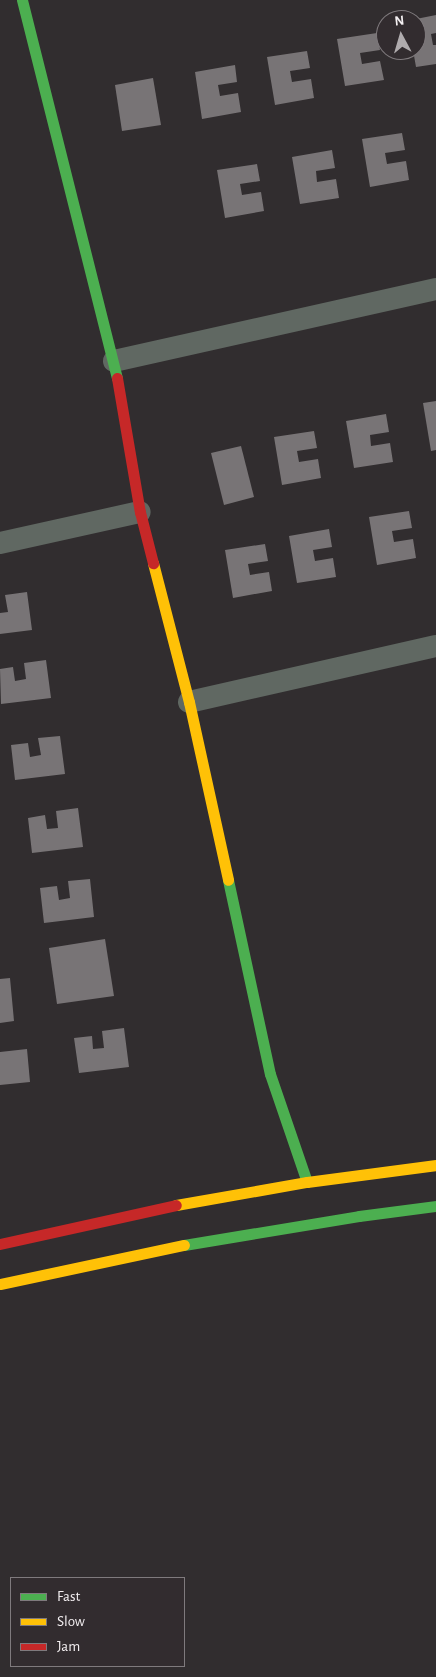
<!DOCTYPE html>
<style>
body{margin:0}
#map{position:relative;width:436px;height:1677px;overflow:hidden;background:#312d2f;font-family:"Alegreya Sans",sans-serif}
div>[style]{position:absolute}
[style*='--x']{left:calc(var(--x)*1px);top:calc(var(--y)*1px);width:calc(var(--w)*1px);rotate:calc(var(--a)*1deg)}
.building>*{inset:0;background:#787476}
.street>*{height:22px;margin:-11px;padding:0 11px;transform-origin:11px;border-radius:11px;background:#606862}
.fast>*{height:11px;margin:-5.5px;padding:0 5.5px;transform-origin:5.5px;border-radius:5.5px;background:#4caf50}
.slow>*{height:11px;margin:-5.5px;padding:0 5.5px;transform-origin:5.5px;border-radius:5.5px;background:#ffc107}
.jam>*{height:11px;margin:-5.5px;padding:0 5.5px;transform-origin:5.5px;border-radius:5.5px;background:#c62828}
span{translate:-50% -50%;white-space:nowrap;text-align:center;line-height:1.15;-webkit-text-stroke:5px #322c2f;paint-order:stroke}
.legend{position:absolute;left:10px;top:1577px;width:175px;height:90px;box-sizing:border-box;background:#322c2f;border:1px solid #7f7a7d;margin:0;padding:6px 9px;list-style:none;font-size:15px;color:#f3eff1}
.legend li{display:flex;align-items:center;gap:10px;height:25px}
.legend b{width:25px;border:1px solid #7f7a7d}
.north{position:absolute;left:376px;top:10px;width:50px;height:50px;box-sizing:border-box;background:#322c2f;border:1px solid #7f7a7d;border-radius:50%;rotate:354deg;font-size:14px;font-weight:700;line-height:20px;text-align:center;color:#f3eff1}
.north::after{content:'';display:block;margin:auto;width:18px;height:22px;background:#afabad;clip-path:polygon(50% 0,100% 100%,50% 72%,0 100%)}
</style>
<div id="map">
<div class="building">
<i style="clip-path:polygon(436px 15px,436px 33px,431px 34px,433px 45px,436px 45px,436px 64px,416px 67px,413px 50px,416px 50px,416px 19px)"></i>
<i style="clip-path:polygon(377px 33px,380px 50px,360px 53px,362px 64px,380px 61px,384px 80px,345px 86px,337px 39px)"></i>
<i style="clip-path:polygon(307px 51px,310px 68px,290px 71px,292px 82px,311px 79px,314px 98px,275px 105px,267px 57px)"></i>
<i style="clip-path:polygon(235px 65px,237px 82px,218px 85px,220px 96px,238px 93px,241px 112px,202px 119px,195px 72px)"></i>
<i style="clip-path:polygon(153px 78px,161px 125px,122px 131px,115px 85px)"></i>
<i style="clip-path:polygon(402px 133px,405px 150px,385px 153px,387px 164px,406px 161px,409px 180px,370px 187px,362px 139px)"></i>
<i style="clip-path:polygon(332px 150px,335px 168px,316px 171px,317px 182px,336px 179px,339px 198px,300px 204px,292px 157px)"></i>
<i style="clip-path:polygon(257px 164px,260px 181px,240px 184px,242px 195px,261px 192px,264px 211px,225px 218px,217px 170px)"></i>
<i style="clip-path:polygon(436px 401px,436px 450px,431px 451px,423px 403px)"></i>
<i style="clip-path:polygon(386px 414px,389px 432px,370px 435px,371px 446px,390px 443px,393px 462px,354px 468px,346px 421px)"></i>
<i style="clip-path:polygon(314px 431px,317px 448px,297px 451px,299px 462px,318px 459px,321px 478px,282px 485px,274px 437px)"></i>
<i style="clip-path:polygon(241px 446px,254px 497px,224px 505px,211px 453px)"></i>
<i style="clip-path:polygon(409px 511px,412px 528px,392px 531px,394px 542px,413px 539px,416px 558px,377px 565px,369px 517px)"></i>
<i style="clip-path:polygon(329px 529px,332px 547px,313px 550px,315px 561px,333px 558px,336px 577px,297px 583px,289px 536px)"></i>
<i style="clip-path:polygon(265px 544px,268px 561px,248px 564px,250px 575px,269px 572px,272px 591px,233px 598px,225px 550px)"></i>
<i style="clip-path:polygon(27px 592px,32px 630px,0 634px,0 613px,8px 612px,5px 595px)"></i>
<i style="clip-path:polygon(46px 660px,51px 698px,1px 704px,0 669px,13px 667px,15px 681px,26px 679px,24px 663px)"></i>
<i style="clip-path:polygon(60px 736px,65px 774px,15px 780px,11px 745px,28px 743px,30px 757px,41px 755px,38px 738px)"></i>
<i style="clip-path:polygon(78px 808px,83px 847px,32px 853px,28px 818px,45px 815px,47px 829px,58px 828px,56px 811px)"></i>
<i style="clip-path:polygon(90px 879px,94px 917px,44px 923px,40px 888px,57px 886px,59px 900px,70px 898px,68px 881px)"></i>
<i style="clip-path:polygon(105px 939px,114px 996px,57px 1004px,49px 948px)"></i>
<i style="clip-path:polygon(10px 978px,14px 1021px,0 1023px,0 979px)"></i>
<i style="clip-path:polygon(124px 1028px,129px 1067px,79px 1073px,74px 1038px,92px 1036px,93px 1049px,104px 1048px,102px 1031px)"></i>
<i style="clip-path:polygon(27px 1049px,30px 1082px,0 1085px,0 1052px)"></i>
</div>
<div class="street">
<i style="--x:114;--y:361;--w:330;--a:-12.6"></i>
<i style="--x:0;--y:543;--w:143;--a:-12.5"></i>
<i style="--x:189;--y:702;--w:253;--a:-12.8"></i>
</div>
<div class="fast">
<i style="--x:22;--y:0;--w:390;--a:75.9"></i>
<i style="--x:228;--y:880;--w:198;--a:77.8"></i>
<i style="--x:270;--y:1074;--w:114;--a:71.1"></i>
<i style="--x:184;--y:1245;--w:177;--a:-9.4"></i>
<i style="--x:359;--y:1216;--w:78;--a:-7.4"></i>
</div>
<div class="slow">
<i style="--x:153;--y:563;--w:144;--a:75.5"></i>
<i style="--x:189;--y:702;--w:182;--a:77.6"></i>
<i style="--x:176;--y:1205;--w:133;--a:-10"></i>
<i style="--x:307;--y:1182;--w:130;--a:-7.5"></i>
<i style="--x:0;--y:1284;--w:188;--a:-12"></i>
</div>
<div class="jam">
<i style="--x:117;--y:378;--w:136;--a:80.3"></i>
<i style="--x:140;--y:512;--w:53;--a:75.7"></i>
<i style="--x:0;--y:1244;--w:180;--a:-12.5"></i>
</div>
<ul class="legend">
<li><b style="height:6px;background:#4caf50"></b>Fast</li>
<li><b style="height:6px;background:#ffc107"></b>Slow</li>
<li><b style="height:6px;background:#c62828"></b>Jam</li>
</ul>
<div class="north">N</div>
</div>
